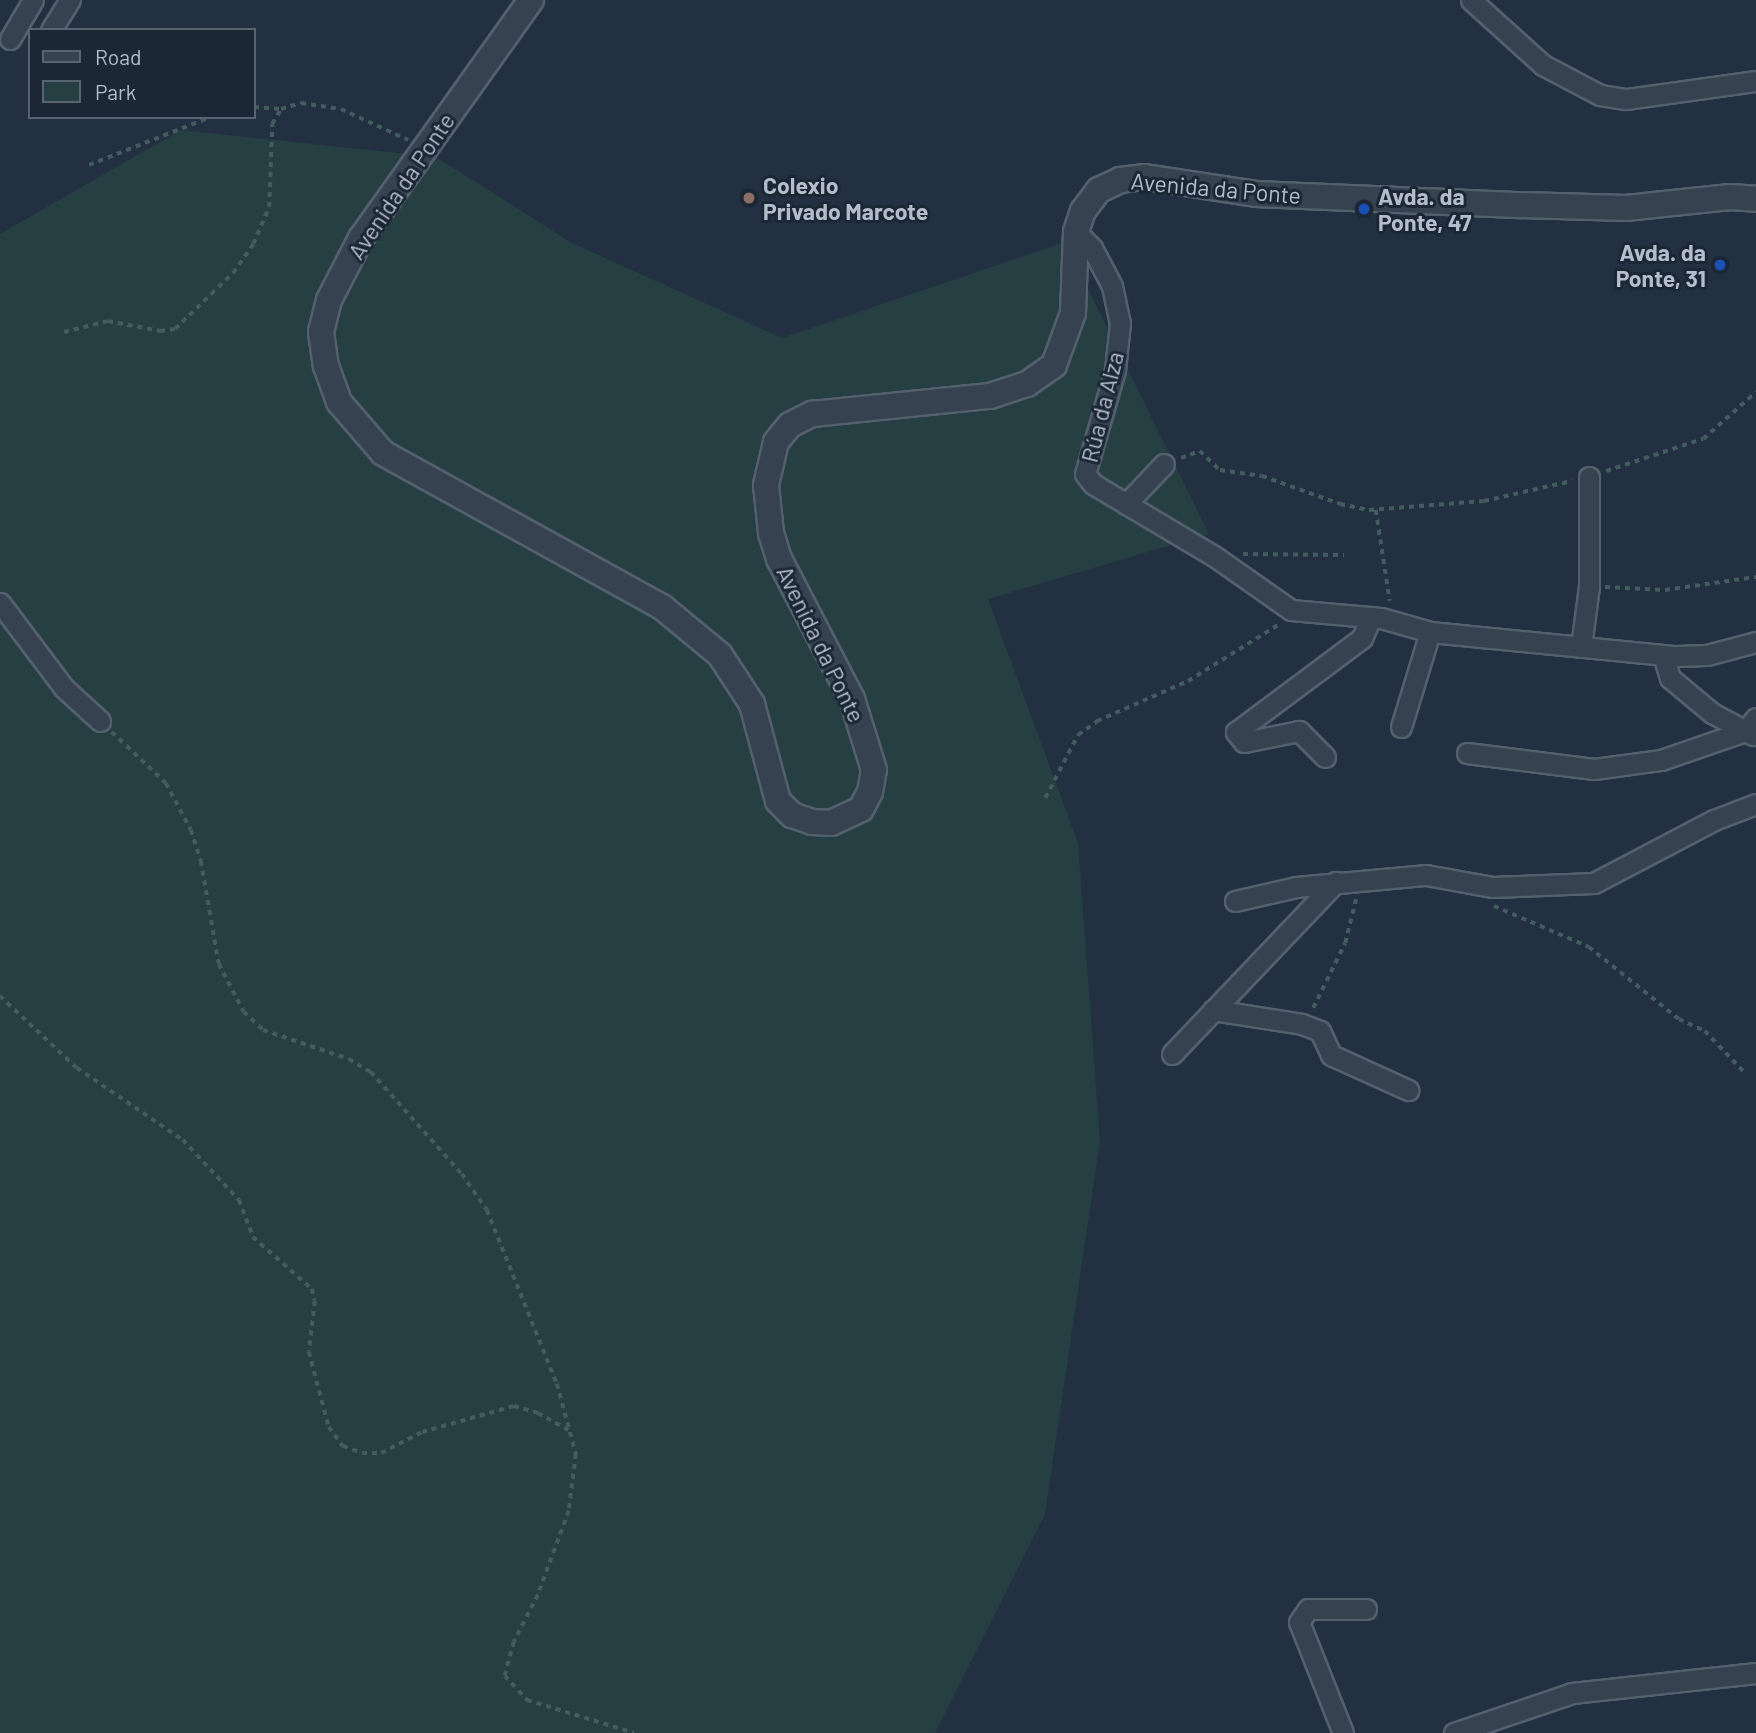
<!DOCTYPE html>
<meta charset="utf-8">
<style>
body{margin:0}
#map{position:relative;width:1756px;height:1733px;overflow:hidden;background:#233041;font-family:Barlow,sans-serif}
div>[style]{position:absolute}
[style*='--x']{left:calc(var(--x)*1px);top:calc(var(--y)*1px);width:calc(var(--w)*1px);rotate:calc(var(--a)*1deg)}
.green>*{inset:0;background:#253f42}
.path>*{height:3.5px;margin-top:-1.75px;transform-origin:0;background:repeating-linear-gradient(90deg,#435c5f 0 5px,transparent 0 10px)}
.roads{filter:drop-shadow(2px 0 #55606e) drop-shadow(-2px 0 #55606e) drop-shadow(0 2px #55606e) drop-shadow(0 -2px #55606e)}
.minor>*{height:19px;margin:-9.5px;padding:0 9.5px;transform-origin:9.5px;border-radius:9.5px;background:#374251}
.tertiary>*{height:24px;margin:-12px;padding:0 12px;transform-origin:12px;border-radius:12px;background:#374251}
.dots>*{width:19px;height:19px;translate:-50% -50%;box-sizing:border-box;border:4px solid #1c2736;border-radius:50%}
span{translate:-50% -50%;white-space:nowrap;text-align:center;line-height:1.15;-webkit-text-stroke:6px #1c2736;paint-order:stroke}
.poi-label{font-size:23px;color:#b4bdcb;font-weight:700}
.left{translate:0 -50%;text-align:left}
.right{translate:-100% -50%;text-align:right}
.street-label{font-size:23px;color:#b4bdcb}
.legend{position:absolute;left:28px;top:28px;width:228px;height:91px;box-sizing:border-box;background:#1c2736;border:2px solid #596372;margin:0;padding:9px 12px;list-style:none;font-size:21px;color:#b4bdcb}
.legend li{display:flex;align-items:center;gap:14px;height:35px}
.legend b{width:35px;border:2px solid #596372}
</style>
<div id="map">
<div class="green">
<i style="clip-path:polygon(181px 130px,436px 157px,572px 243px,782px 338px,1065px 242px,1209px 534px,988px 599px,1078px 843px,1100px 1141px,1045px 1514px,935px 1733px,0 1733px,0 234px)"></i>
</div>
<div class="path">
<i style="--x:254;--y:107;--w:27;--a:4"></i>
<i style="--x:89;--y:165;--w:131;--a:-21.5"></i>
<i style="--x:64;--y:332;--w:45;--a:-14"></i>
<i style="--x:108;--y:321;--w:53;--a:10.9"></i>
<i style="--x:160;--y:331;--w:15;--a:-8"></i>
<i style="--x:175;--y:329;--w:81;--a:-44"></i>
<i style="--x:233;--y:273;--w:35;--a:-55"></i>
<i style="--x:253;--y:244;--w:40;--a:-66.6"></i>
<i style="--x:269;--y:207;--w:83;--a:-87.9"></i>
<i style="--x:272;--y:124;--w:17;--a:-59"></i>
<i style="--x:281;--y:109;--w:21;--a:-17"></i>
<i style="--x:301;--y:103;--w:40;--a:8.5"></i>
<i style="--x:341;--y:109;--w:74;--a:24.8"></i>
<i style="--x:1181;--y:458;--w:20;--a:-20"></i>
<i style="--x:1200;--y:451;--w:28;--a:44"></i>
<i style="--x:1220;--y:470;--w:42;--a:8.1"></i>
<i style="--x:1262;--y:476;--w:83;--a:19.7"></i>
<i style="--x:1340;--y:504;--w:30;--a:12"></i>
<i style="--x:1369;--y:510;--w:115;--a:-4.5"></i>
<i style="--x:1484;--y:501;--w:90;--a:-12.8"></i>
<i style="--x:1606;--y:471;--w:102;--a:-18.3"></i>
<i style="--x:1703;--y:439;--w:71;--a:-41.6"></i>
<i style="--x:1376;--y:510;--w:92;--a:81.3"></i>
<i style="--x:1243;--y:554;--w:101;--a:0.6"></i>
<i style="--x:1605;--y:587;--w:60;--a:2.9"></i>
<i style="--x:1665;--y:590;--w:92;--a:-8.1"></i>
<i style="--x:112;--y:732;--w:74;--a:43.4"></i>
<i style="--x:166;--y:783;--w:53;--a:62"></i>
<i style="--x:191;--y:830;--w:33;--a:72"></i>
<i style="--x:201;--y:861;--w:105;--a:80.1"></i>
<i style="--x:219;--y:964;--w:54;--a:62.5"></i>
<i style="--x:244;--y:1012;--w:26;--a:43"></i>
<i style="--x:263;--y:1030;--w:91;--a:18.6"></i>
<i style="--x:349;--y:1059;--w:26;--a:31"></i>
<i style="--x:371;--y:1072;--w:137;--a:48.3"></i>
<i style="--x:462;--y:1174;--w:44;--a:55.2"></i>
<i style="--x:487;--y:1210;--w:188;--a:68.1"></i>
<i style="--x:557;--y:1384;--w:73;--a:74.8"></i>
<i style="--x:576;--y:1454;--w:57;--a:97"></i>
<i style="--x:569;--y:1511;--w:90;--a:110.3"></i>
<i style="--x:538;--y:1595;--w:53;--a:117.1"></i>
<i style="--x:514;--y:1642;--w:35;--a:105"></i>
<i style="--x:505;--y:1676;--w:33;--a:47"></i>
<i style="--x:527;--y:1700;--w:112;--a:17.1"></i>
<i style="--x:1045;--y:798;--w:71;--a:-62.4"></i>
<i style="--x:1078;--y:735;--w:24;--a:-36"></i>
<i style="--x:1097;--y:721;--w:99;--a:-23.7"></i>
<i style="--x:1188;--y:681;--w:106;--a:-31.9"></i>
<i style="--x:1494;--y:906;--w:103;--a:23.3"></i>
<i style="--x:1589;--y:947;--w:115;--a:38.7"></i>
<i style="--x:1679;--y:1019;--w:29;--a:25"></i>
<i style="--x:1705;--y:1031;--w:58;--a:46.4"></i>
<i style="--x:0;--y:996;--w:105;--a:43.1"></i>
<i style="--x:77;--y:1068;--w:128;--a:34.2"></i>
<i style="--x:183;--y:1140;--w:82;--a:47"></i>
<i style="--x:239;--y:1200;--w:40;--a:69"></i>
<i style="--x:253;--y:1237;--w:79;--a:41.4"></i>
<i style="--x:312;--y:1289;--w:12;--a:76"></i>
<i style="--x:315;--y:1301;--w:51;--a:96.7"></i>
<i style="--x:309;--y:1352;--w:78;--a:75.1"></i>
<i style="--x:329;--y:1427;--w:24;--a:54"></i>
<i style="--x:343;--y:1446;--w:20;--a:20"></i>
<i style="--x:362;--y:1453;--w:19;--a:0"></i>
<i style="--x:381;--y:1453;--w:46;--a:-27.1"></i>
<i style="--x:422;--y:1432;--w:96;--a:-15.8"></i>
<i style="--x:514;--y:1406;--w:25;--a:16"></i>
<i style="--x:538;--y:1413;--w:35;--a:29"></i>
<i style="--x:1313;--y:1008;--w:72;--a:-63.8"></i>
<i style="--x:1345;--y:943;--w:45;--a:-76"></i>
</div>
<div class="roads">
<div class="minor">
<i style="--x:1471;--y:0;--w:97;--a:42.1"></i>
<i style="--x:1543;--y:65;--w:64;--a:27.8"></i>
<i style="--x:1600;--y:95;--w:26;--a:9"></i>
<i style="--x:1626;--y:99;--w:131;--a:-7.9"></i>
<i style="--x:51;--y:30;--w:36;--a:-58"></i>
<i style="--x:10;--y:39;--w:45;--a:-59.5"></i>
<i style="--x:1076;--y:232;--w:23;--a:45"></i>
<i style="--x:1092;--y:248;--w:43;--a:62.2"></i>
<i style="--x:1112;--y:286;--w:38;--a:78"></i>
<i style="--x:1120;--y:323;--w:47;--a:96.1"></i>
<i style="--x:1115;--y:370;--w:108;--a:106.1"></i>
<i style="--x:1085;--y:474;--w:13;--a:51"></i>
<i style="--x:1093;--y:484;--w:141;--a:30.8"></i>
<i style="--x:1214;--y:556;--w:94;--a:35"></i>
<i style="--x:1291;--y:610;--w:90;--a:5.1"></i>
<i style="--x:1381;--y:618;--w:51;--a:15.9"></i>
<i style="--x:1430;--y:632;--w:247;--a:5.6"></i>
<i style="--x:1676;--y:656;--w:31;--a:-2"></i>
<i style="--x:1707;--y:655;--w:51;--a:-14.9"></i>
<i style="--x:1126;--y:504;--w:55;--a:-46.5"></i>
<i style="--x:0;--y:603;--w:106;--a:53"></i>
<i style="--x:64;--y:688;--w:49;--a:42.5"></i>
<i style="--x:1581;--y:647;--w:62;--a:-82.5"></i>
<i style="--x:1589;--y:586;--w:109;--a:-90"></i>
<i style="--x:1663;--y:655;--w:24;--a:73"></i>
<i style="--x:1670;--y:678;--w:55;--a:39.8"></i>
<i style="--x:1712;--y:713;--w:47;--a:28.2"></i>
<i style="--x:1401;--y:727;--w:99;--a:-73"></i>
<i style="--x:1467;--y:753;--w:128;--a:7.2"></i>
<i style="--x:1594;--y:769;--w:68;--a:-7.7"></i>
<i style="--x:1661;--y:760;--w:89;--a:-19"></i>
<i style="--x:1745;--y:731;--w:17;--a:-50"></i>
<i style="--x:1325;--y:757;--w:37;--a:-135"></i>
<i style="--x:1299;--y:731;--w:56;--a:168.7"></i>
<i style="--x:1244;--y:742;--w:13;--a:-129"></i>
<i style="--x:1236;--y:732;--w:157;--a:-36.7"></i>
<i style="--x:1362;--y:638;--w:23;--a:-67"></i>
<i style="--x:1235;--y:901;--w:63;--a:-12.9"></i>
<i style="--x:1296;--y:887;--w:131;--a:-5.3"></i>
<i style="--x:1426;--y:875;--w:68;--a:10.2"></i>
<i style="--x:1493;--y:887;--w:101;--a:-2.3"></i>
<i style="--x:1594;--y:883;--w:136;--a:-27.7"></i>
<i style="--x:1714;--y:820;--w:45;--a:-20.9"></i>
<i style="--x:1213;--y:1010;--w:90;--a:8.9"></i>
<i style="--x:1302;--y:1024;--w:19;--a:21"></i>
<i style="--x:1320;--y:1031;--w:26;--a:65"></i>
<i style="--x:1331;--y:1055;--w:85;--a:24.4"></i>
<i style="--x:1172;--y:1054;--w:238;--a:-46.4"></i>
<i style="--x:1343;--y:1733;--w:119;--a:-111.6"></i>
<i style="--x:1299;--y:1622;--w:16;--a:-55"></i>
<i style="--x:1308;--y:1609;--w:58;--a:0"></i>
<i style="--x:1454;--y:1733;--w:125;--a:-18.7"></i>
<i style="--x:1572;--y:1693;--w:185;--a:-6.2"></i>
</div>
<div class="tertiary">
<i style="--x:531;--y:0;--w:292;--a:125.5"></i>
<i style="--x:361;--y:238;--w:70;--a:117.3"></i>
<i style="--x:329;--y:300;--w:33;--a:104"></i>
<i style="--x:321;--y:332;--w:34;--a:82"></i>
<i style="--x:326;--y:366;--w:38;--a:70"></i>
<i style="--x:339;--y:402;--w:67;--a:49.2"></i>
<i style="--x:383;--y:453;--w:319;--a:28.9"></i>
<i style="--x:662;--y:607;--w:75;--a:39.6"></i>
<i style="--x:720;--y:655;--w:59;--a:56.9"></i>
<i style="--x:752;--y:704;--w:100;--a:75"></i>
<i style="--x:778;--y:801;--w:20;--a:45"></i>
<i style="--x:792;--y:815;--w:21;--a:19"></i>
<i style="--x:812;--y:822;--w:19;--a:3"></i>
<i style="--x:831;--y:823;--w:33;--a:-25"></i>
<i style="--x:861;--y:809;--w:19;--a:-62"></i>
<i style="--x:870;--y:792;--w:22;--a:-80"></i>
<i style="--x:874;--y:770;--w:74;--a:-107.2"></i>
<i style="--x:852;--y:699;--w:158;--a:-117.5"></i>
<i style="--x:779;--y:559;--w:27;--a:-107"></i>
<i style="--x:771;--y:533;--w:48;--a:-95.9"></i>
<i style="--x:766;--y:485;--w:44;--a:-76.9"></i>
<i style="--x:776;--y:442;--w:22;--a:-51"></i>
<i style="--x:790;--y:425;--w:25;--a:-27"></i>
<i style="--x:812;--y:414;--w:179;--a:-5.8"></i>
<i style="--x:990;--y:396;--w:39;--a:-18"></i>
<i style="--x:1027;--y:384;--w:33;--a:-35"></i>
<i style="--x:1054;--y:365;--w:55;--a:-69.9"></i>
<i style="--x:1073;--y:313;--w:81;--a:-87.9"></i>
<i style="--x:1076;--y:232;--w:22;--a:-72"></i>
<i style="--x:1083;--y:211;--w:26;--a:-53"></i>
<i style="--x:1099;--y:190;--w:23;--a:-25"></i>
<i style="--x:1120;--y:180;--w:25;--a:-7"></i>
<i style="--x:1145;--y:177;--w:112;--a:8.7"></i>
<i style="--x:1256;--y:194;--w:266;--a:2.4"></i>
<i style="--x:1522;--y:205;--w:104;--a:1.7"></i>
<i style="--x:1626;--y:208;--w:105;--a:-6"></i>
<i style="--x:1730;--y:197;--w:26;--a:4"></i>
</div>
</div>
<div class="dots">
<i style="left:749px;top:198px;background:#8d6e63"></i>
<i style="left:1364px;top:209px;background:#1a4fb4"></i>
<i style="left:1720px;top:265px;background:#1a4fb4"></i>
</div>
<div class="poi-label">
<span class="left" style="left:763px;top:198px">Colexio<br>Privado Marcote</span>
<span class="left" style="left:1378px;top:209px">Avda. da<br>Ponte, 47</span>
<span class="right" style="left:1706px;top:265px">Avda. da<br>Ponte, 31</span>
</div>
<div class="street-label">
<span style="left:401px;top:186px;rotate:-56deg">Avenida da Ponte</span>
<span style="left:1216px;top:188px;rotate:5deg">Avenida da Ponte</span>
<span style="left:1102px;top:407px;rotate:-76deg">Rúa da Alza</span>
<span style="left:821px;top:644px;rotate:64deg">Avenida da Ponte</span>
</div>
<ul class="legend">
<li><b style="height:9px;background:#374251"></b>Road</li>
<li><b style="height:19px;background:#253f42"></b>Park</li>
</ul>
</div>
